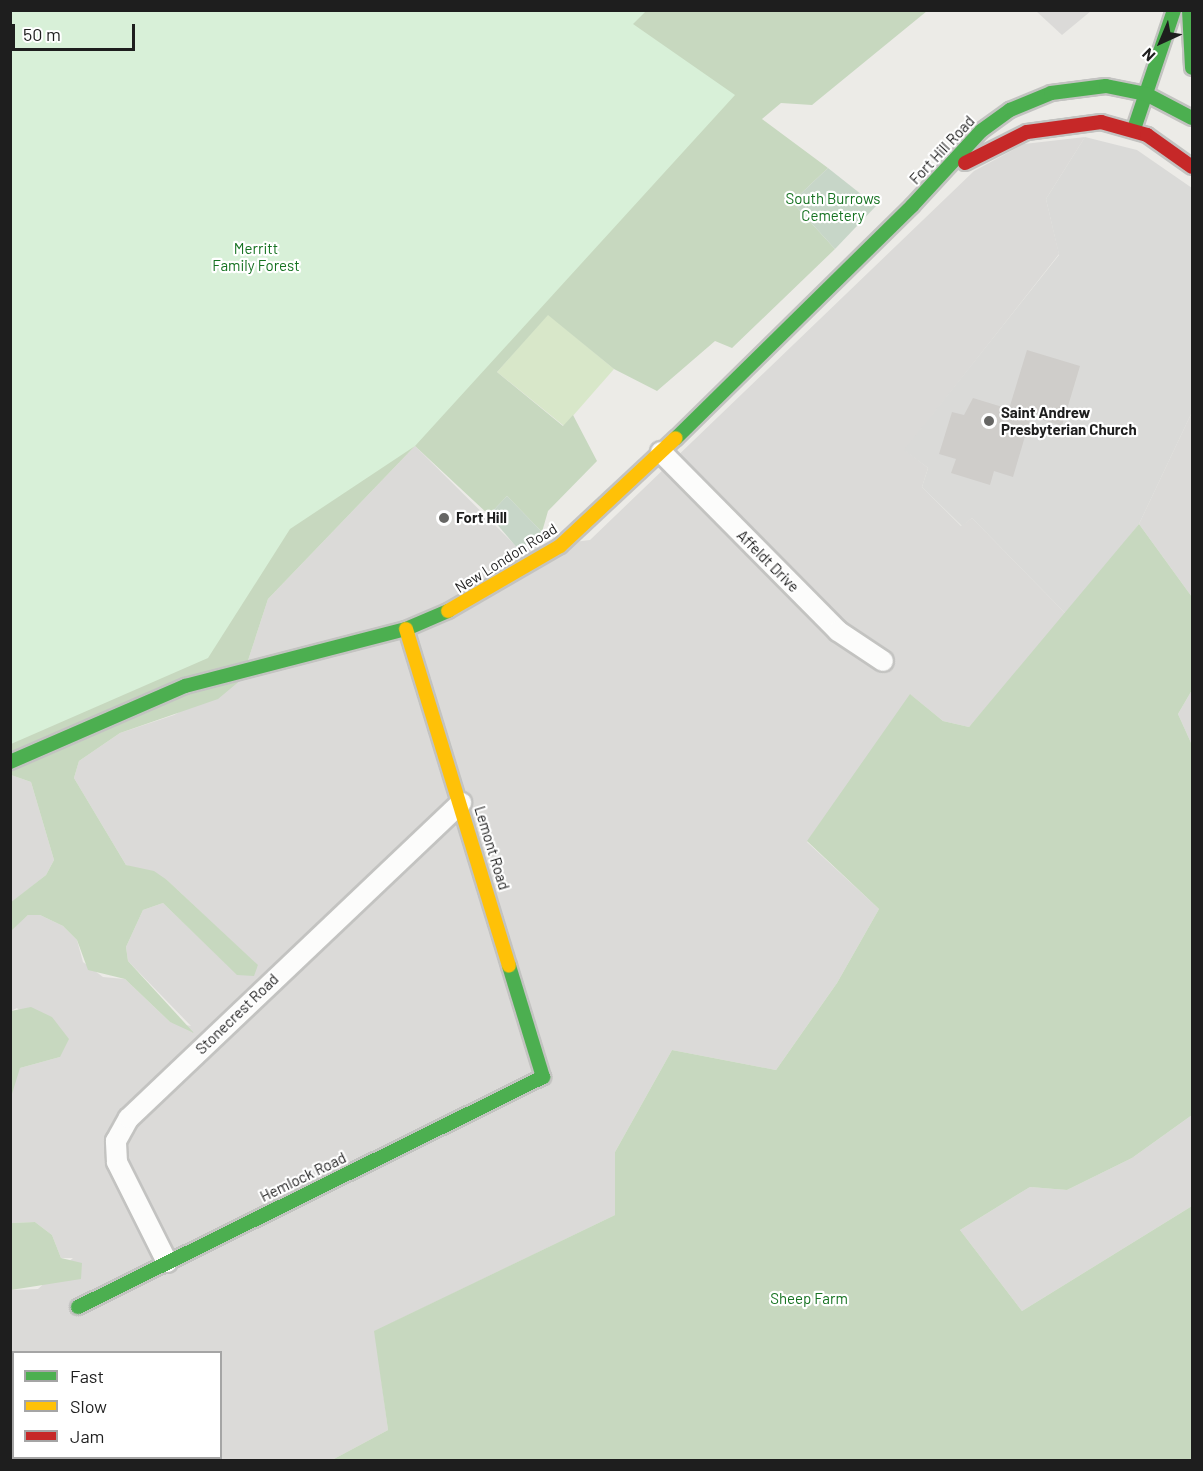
<!DOCTYPE html>
<style>
body{margin:0}
#map{position:relative;width:1203px;height:1471px;overflow:hidden;background:#ecebe7;font-family:Barlow,sans-serif}
div>[style]{position:absolute}
[style*='--x']{left:calc(var(--x)*1px);top:calc(var(--y)*1px);width:calc(var(--w)*1px);rotate:calc(var(--a)*1deg)}
.residential>*{inset:0;background:#dbdad8}
.religious>*{inset:0;background:#dadad8}
.grass>*{inset:0;background:#d8e7c9}
.forest>*{inset:0;background:#c7d8bf}
.cemetery>*{inset:0;background:#c7d6c8}
.park>*{inset:0;background:#d8f0d8}
.building>*{inset:0;background:#cfcdca}
.roads{filter:drop-shadow(2px 0 #c3c3c1) drop-shadow(-2px 0 #c3c3c1) drop-shadow(0 2px #c3c3c1) drop-shadow(0 -2px #c3c3c1)}
.street>*{height:20px;margin:-10px;padding:0 10px;transform-origin:10px;border-radius:10px;background:#fcfcfb}
.fast>*{height:14px;margin:-7px;padding:0 7px;transform-origin:7px;border-radius:7px;background:#4caf50}
.slow>*{height:14px;margin:-7px;padding:0 7px;transform-origin:7px;border-radius:7px;background:#ffc107}
.jam>*{height:14px;margin:-7px;padding:0 7px;transform-origin:7px;border-radius:7px;background:#c62828}
.dots>*{width:16px;height:16px;translate:-50% -50%;box-sizing:border-box;border:3px solid #fff;border-radius:50%}
span{translate:-50% -50%;white-space:nowrap;text-align:center;line-height:1.15;-webkit-text-stroke:4.5px #fff;paint-order:stroke}
.street-label{font-size:15px;color:#1e1e1e}
.park-label{font-size:15px;color:#167221}
.poi-label{font-size:15px;color:#1e1e1e;font-weight:700}
.left{translate:0 -50%;text-align:left}
.frame{position:absolute;inset:0;border:12px solid #1e1e1e;pointer-events:none}
.legend{position:absolute;left:12px;top:1351px;width:210px;height:108px;box-sizing:border-box;background:#fff;border:2px solid #a5a5a5;margin:0;padding:8px 10px;list-style:none;font-size:18px;color:#1e1e1e}
.legend li{display:flex;align-items:center;gap:12px;height:30px}
.legend b{width:30px;border:2px solid #a5a5a5}
.north{position:absolute;left:1131px;top:12px;width:60px;height:60px;-webkit-text-stroke:4px #fff;paint-order:stroke;rotate:224deg;font-size:16px;font-weight:700;line-height:24px;text-align:center;color:#1e1e1e}
.north::after{content:'';display:block;margin:auto;width:21px;height:27px;background:#1e1e1e;clip-path:polygon(50% 0,100% 100%,50% 72%,0 100%)}
.scale{position:absolute;left:12px;top:24px;width:123px;height:27px;box-sizing:border-box;border:3px solid #1e1e1e;border-top:0;padding-left:8px;font-size:18px;line-height:21px;white-space:nowrap;color:#1e1e1e;-webkit-text-stroke:4px #fff;paint-order:stroke}
</style>
<div id="map">
<div class="residential">
<i style="clip-path:polygon(1036px 11px,1091px 11px,1062px 35px)"></i>
<i style="clip-path:polygon(evenodd,1085px 137px,1046px 199px,1059px 254px,905px 450px,928px 468px,922px 487px,961px 526px,972px 518px,1067px 615px,969px 727px,943px 721px,911px 695px,807px 842px,879px 909px,837px 983px,776px 1070px,672px 1050px,615px 1152px,615px 1215px,375px 1331px,388px 1430px,332px 1460px,11px 1460px,11px 1290px,38px 1289px,73px 1258px,61px 1258px,52px 1235px,35px 1222px,11px 1223px,10px 1097px,16px 1075px,20px 1068px,60px 1057px,17px 1008px,11px 1011px,10px 931px,28px 915px,40px 915px,63px 926px,77px 940px,83px 962px,103px 977px,125px 979px,170px 1022px,191px 1026px,128px 961px,126px 947px,143px 910px,163px 903px,238px 975px,258px 966px,167px 880px,126px 865px,74px 778px,79px 761px,120px 733px,174px 715px,242px 679px,268px 599px,415px 446px,519px 549px,590px 540px,974px 171px,1024px 144px,1085px 137px,14px 1352px,220px 1352px,220px 1458px,14px 1458px,14px 1352px)"></i>
<i style="clip-path:polygon(1192px 412px,1192px 597px,1139px 524px)"></i>
<i style="clip-path:polygon(1192px 690px,1192px 745px,1178px 714px)"></i>
<i style="clip-path:polygon(11px 775px,31px 782px,54px 860px,46px 875px,11px 903px)"></i>
<i style="clip-path:polygon(1192px 1115px,1192px 1206px,1022px 1311px,960px 1230px,1030px 1187px,1067px 1190px,1132px 1158px)"></i>
</div>
<div class="religious">
<i style="clip-path:polygon(1085px 137px,1137px 150px,1192px 188px,1192px 412px,1139px 524px,1067px 615px,972px 518px,962px 526px,922px 487px,928px 468px,904px 450px,1059px 255px,1046px 199px)"></i>
</div>
<div class="grass">
<i style="clip-path:polygon(548px 314px,614px 369px,564px 426px,497px 372px)"></i>
</div>
<div class="forest">
<i style="clip-path:polygon(11px 11px,927px 11px,812px 105px,781px 103px,762px 119px,828px 168px,792px 202px,835px 249px,732px 348px,715px 341px,657px 391px,614px 369px,548px 315px,497px 372px,563px 426px,573px 415px,597px 461px,548px 511px,542px 532px,507px 496px,489px 515px,415px 446px,268px 599px,242px 679px,218px 699px,120px 733px,79px 761px,74px 778px,126px 865px,154px 871px,167px 880px,258px 965px,254px 976px,237px 975px,163px 903px,143px 910px,126px 947px,128px 961px,194px 1033px,170px 1022px,125px 979px,88px 970px,77px 940px,63px 926px,40px 915px,28px 915px,11px 931px,10px 903px,46px 875px,54px 860px,31px 782px,11px 775px)"></i>
<i style="clip-path:polygon(1139px 524px,1192px 597px,1192px 690px,1178px 714px,1192px 745px,1192px 1115px,1132px 1158px,1067px 1190px,1030px 1187px,960px 1230px,1022px 1311px,1192px 1206px,1192px 1460px,332px 1460px,388px 1430px,374px 1331px,615px 1215px,615px 1152px,672px 1050px,776px 1070px,837px 983px,879px 909px,807px 841px,910px 694px,943px 721px,969px 727px)"></i>
<i style="clip-path:polygon(31px 1007px,52px 1017px,69px 1039px,60px 1057px,20px 1068px,11px 1097px,11px 1011px)"></i>
<i style="clip-path:polygon(35px 1222px,52px 1235px,61px 1258px,82px 1263px,81px 1279px,11px 1290px,11px 1223px)"></i>
</div>
<div class="cemetery">
<i style="clip-path:polygon(828px 168px,876px 206px,835px 249px,792px 202px)"></i>
<i style="clip-path:polygon(507px 496px,542px 532px,519px 550px,489px 515px)"></i>
</div>
<div class="park">
<i style="clip-path:polygon(11px 10px,646px 11px,633px 24px,735px 95px,415px 446px,290px 529px,208px 658px,11px 744px)"></i>
</div>
<div class="building">
<i style="clip-path:polygon(1027px 350px,1080px 366px,1062px 426px,1031px 416px,1013px 477px,994px 471px,990px 485px,951px 473px,956px 459px,939px 454px,952px 412px,964px 415px,973px 398px,1009px 409px)"></i>
</div>
<div class="roads">
<div class="street">
<i style="--x:661;--y:452;--w:252;--a:45.3"></i>
<i style="--x:838;--y:631;--w:54;--a:33.7"></i>
<i style="--x:167;--y:1262;--w:112;--a:-116.6"></i>
<i style="--x:117;--y:1162;--w:21;--a:-93"></i>
<i style="--x:116;--y:1141;--w:26;--a:-61"></i>
<i style="--x:129;--y:1118;--w:458;--a:-43.5"></i>
</div>
<div class="fast">
<i style="--x:1189;--y:10;--w:58;--a:87"></i>
<i style="--x:1134;--y:129;--w:126;--a:-71.4"></i>
<i style="--x:676;--y:438;--w:331;--a:-44.5"></i>
<i style="--x:912;--y:206;--w:102;--a:-47.4"></i>
<i style="--x:981;--y:131;--w:36;--a:-36"></i>
<i style="--x:1010;--y:110;--w:44;--a:-22.5"></i>
<i style="--x:1051;--y:93;--w:55;--a:-7.3"></i>
<i style="--x:1106;--y:86;--w:41;--a:11.3"></i>
<i style="--x:1146;--y:94;--w:52;--a:27.6"></i>
<i style="--x:10;--y:762;--w:191;--a:-23.5"></i>
<i style="--x:185;--y:686;--w:228;--a:-14.5"></i>
<i style="--x:406;--y:629;--w:46;--a:-23.2"></i>
<i style="--x:78;--y:1307;--w:519;--a:-26.32"></i>
<i style="--x:543;--y:1077;--w:116;--a:-107"></i>
</div>
<div class="slow">
<i style="--x:448;--y:611;--w:129;--a:-30.1"></i>
<i style="--x:560;--y:546;--w:158;--a:-43"></i>
<i style="--x:406;--y:629;--w:352;--a:73"></i>
</div>
<div class="jam">
<i style="--x:965;--y:163;--w:69;--a:-26.6"></i>
<i style="--x:1027;--y:132;--w:75;--a:-7.7"></i>
<i style="--x:1101;--y:122;--w:48;--a:15.8"></i>
<i style="--x:1147;--y:135;--w:55;--a:35.4"></i>
</div>
</div>
<div class="dots">
<i style="left:989px;top:421px;background:#666664"></i>
<i style="left:444px;top:518px;background:#666664"></i>
</div>
<div class="street-label">
<span style="left:942px;top:150px;rotate:-47deg">Fort Hill Road</span>
<span style="left:506px;top:558px;rotate:-32deg">New London Road</span>
<span style="left:768px;top:561px;rotate:45deg">Affeldt Drive</span>
<span style="left:492px;top:848px;rotate:73deg">Lemont Road</span>
<span style="left:237px;top:1014px;rotate:-44deg">Stonecrest Road</span>
<span style="left:303px;top:1177px;rotate:-26deg">Hemlock Road</span>
</div>
<div class="park-label">
<span style="left:833px;top:207px">South Burrows<br>Cemetery</span>
<span style="left:256px;top:257px">Merritt<br>Family Forest</span>
<span style="left:809px;top:1299px">Sheep Farm</span>
</div>
<div class="poi-label">
<span class="left" style="left:1001px;top:421px">Saint Andrew<br>Presbyterian Church</span>
<span class="left" style="left:456px;top:518px">Fort Hill</span>
</div>
<div class="frame"></div>
<ul class="legend">
<li><b style="height:8px;background:#4caf50"></b>Fast</li>
<li><b style="height:8px;background:#ffc107"></b>Slow</li>
<li><b style="height:8px;background:#c62828"></b>Jam</li>
</ul>
<div class="north">N</div>
<div class="scale">50 m</div>
</div>
